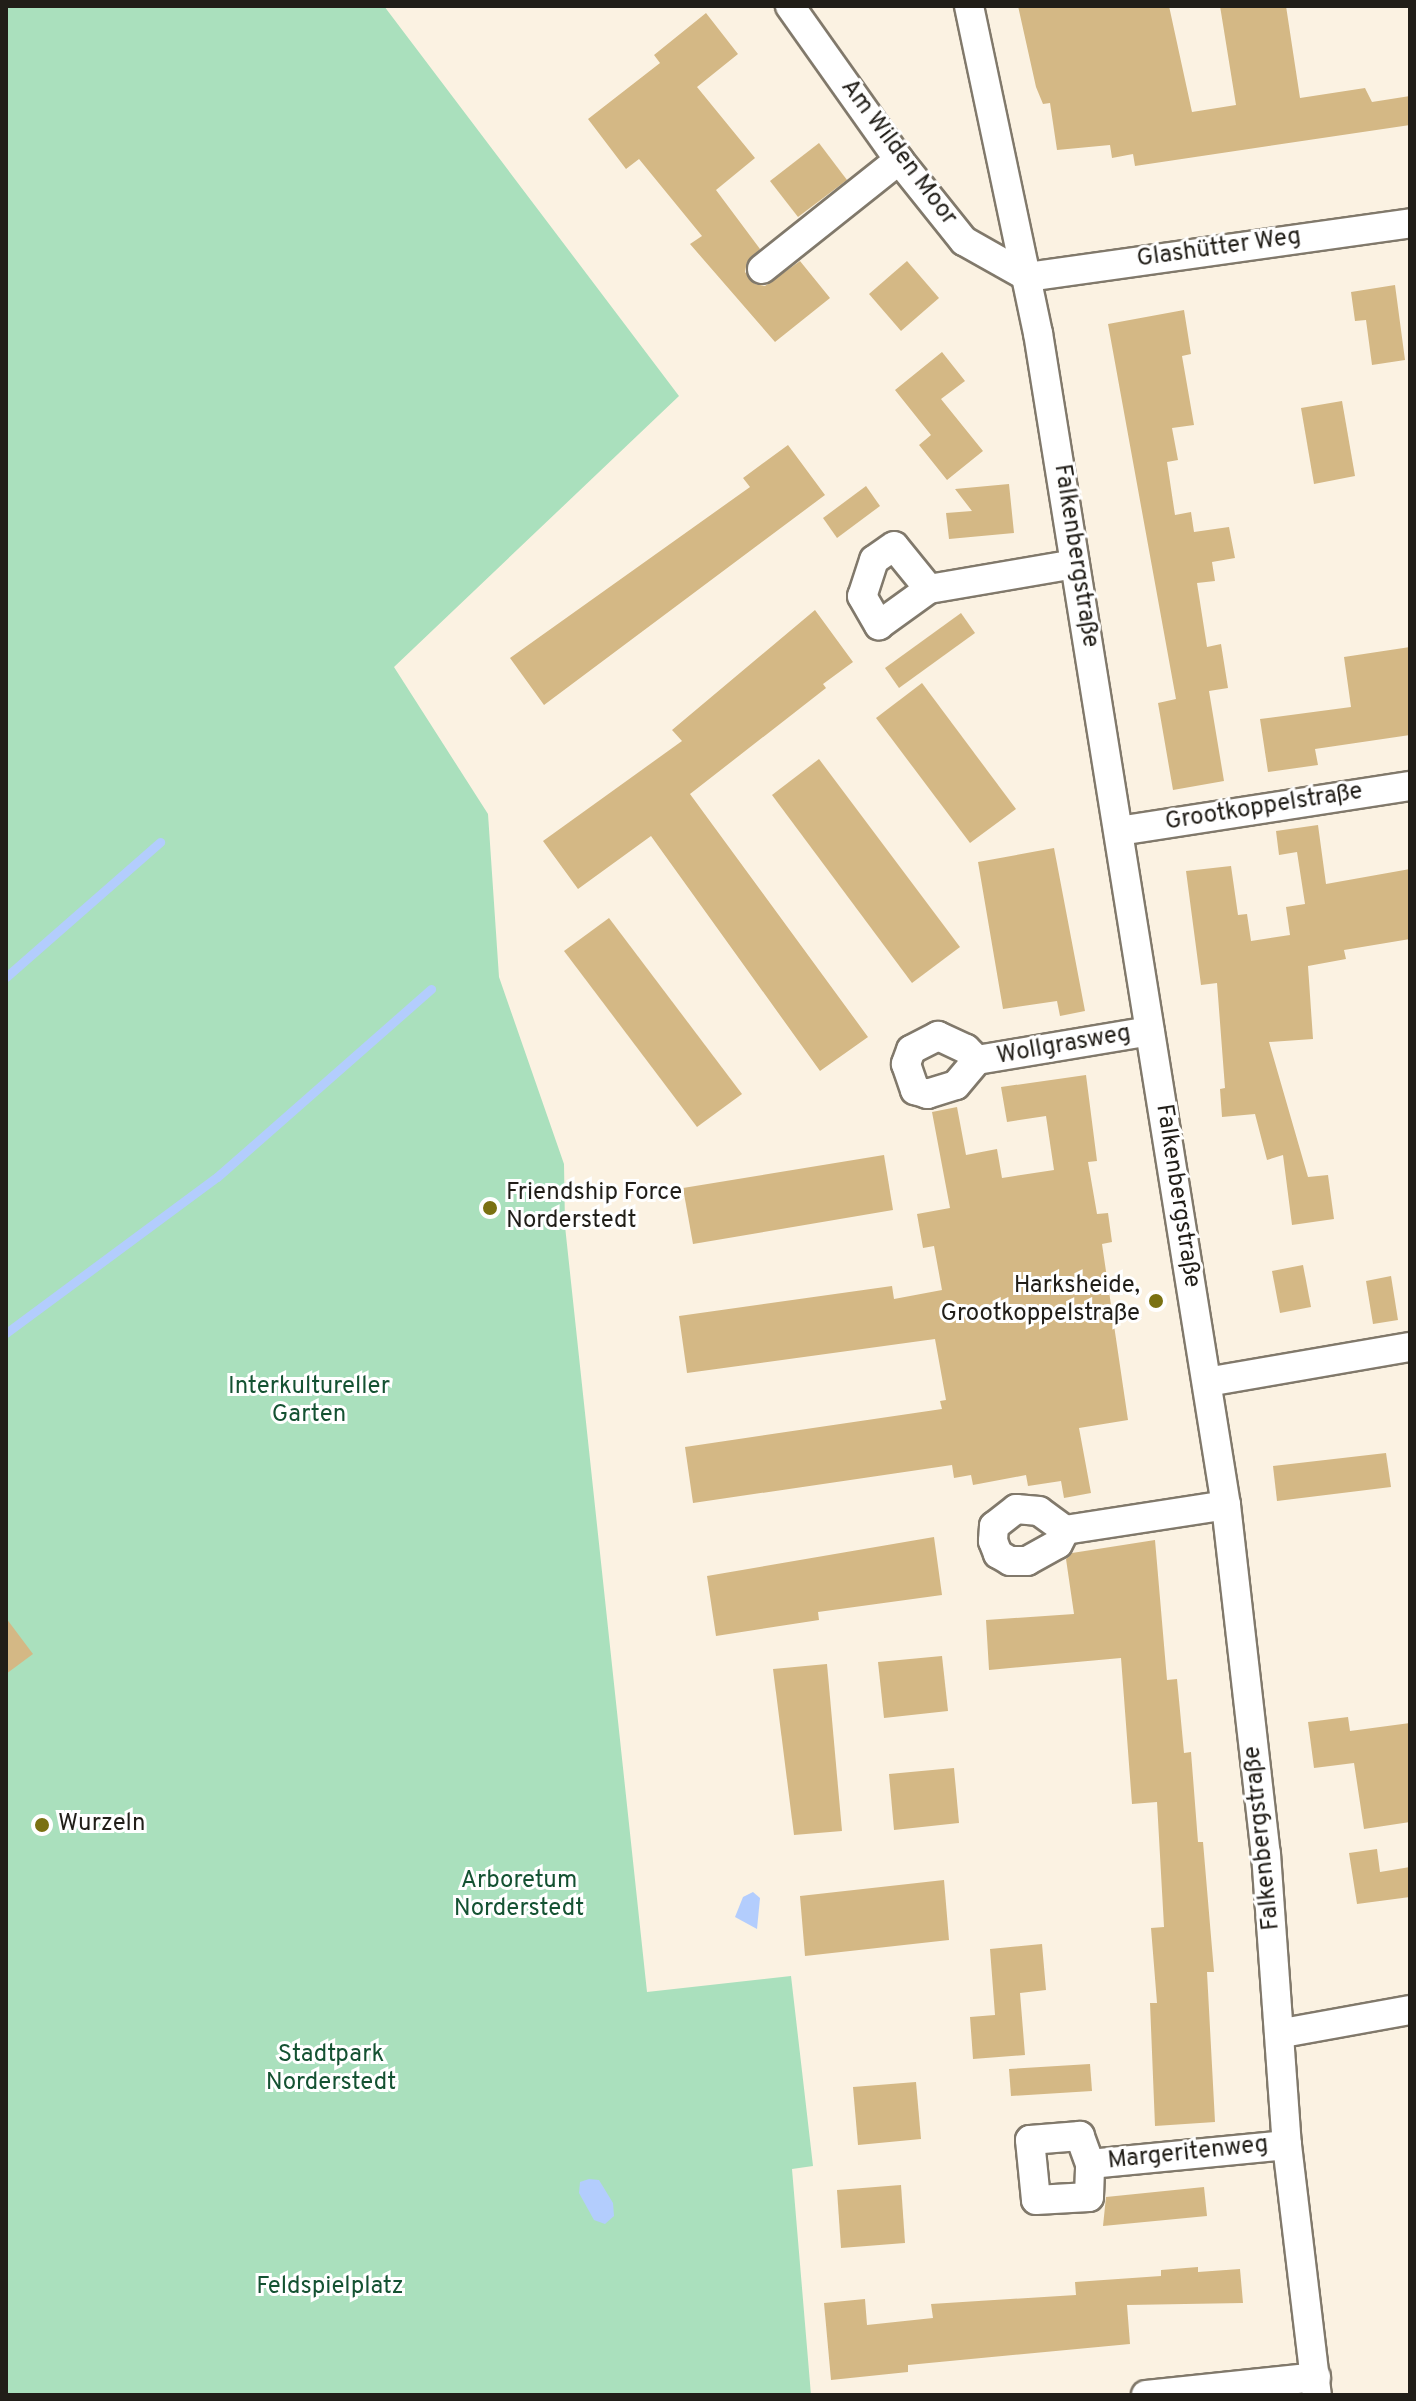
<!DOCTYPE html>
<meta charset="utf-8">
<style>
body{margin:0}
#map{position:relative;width:1416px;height:2401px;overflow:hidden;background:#fbf2e2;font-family:Overpass,sans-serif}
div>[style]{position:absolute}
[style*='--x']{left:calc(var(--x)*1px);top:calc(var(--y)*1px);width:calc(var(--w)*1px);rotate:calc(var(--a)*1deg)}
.green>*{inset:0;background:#aae0bd}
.water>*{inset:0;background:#b3cdfd}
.stream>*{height:9px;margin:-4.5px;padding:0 4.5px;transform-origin:4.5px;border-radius:4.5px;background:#b3cdfd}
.building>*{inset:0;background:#d4b885}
.roads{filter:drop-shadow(2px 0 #81796b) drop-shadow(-2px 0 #81796b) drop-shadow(0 2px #81796b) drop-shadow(0 -2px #81796b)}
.minor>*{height:28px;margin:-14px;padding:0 14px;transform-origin:14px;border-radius:14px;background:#fff}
.dots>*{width:22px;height:22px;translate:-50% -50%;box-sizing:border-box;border:4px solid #fff;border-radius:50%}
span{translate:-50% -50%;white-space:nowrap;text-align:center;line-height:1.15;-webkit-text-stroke:6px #fff;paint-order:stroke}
.street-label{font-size:24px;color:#211e18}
.poi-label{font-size:24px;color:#211e18}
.left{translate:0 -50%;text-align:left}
.right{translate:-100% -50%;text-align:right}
.park-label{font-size:24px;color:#145232}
.frame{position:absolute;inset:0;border:8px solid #211e18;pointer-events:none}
</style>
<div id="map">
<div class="green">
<i style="clip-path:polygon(6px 6px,384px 6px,679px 396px,394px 667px,488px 814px,499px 977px,564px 1164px,565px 1226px,647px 1992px,791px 1976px,813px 2166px,792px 2169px,811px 2395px,6px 2395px)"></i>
</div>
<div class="water">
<i style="clip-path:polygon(753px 1892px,760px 1898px,757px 1929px,735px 1917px,743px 1897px)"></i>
<i style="clip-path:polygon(589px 2179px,599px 2180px,613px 2203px,614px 2216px,605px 2224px,594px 2220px,579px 2193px,580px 2182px)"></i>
</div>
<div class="stream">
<i style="--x:6;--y:977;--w:205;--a:-41.2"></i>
<i style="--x:6;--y:1333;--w:262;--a:-36.5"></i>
<i style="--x:217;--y:1177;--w:285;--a:-41.3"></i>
</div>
<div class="building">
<i style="clip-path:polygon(1018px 6px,1169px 6px,1192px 112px,1236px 105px,1220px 6px,1286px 6px,1300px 98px,1365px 88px,1372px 102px,1410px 96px,1410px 125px,1135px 166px,1133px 154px,1112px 158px,1110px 145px,1057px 150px,1050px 103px,1043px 104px,1036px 87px)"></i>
<i style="clip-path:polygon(706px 13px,738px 54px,697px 87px,755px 158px,716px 190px,760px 249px,747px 262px,745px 272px,755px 284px,765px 286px,800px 261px,830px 298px,775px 342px,690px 244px,702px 236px,639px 159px,626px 169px,588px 119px,660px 63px,654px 55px)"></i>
<i style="clip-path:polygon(819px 143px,847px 180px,798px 217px,770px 181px)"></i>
<i style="clip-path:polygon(907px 261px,939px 298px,901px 331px,869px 294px)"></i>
<i style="clip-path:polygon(1395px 285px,1405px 360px,1372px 365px,1366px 320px,1355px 321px,1351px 292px)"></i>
<i style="clip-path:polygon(1184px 310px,1191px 354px,1182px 356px,1194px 425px,1172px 428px,1178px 460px,1167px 462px,1175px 515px,1191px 512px,1194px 532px,1229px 527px,1235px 558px,1212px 562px,1215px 581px,1197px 583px,1207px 647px,1221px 644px,1228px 688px,1209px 691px,1224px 781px,1173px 790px,1158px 703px,1176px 699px,1108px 324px)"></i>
<i style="clip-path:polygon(942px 352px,965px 381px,941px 399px,983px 451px,947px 480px,919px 445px,931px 435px,895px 390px)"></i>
<i style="clip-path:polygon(1342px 401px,1355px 476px,1314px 484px,1301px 408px)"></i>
<i style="clip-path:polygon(788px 445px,825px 495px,544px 705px,510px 658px,750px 487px,743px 478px)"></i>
<i style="clip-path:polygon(1009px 484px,1014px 533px,949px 539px,946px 513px,972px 511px,955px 489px)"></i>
<i style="clip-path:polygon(866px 486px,880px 506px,837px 538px,823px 518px)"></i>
<i style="clip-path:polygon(815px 610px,853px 662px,823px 684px,826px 688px,690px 794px,868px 1037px,820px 1071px,651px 836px,578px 889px,543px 841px,682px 741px,672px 730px)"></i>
<i style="clip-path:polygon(961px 613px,975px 633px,899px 688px,885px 668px)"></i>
<i style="clip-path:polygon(1410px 647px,1410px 735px,1315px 749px,1318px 765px,1268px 772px,1260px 719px,1351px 707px,1344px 657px)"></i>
<i style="clip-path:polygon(922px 683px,1016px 809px,970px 843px,876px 718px)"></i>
<i style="clip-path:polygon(819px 759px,960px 947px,912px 983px,772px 795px)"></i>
<i style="clip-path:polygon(1318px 825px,1326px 884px,1410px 869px,1410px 939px,1344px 950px,1346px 959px,1308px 966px,1313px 1039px,1269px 1042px,1308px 1177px,1328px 1175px,1334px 1219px,1292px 1225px,1283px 1155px,1267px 1160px,1255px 1114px,1222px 1117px,1220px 1089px,1225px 1088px,1217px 983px,1201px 985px,1186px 871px,1231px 866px,1238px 915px,1247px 914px,1251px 941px,1290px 935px,1286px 907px,1305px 904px,1297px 852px,1279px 855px,1276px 831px)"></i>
<i style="clip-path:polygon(1054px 848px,1085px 1011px,1060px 1016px,1057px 1001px,1003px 1009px,978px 862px)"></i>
<i style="clip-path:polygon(609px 918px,742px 1094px,697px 1127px,564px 951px)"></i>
<i style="clip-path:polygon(1086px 1075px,1097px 1161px,1088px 1162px,1097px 1214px,1108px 1213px,1112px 1242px,1102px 1244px,1128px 1420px,1079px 1428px,1091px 1493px,1064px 1498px,1061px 1481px,1028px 1486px,1026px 1475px,973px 1485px,971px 1475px,954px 1478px,952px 1465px,693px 1503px,685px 1447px,942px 1409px,940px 1401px,946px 1400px,935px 1339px,687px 1373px,679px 1316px,892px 1286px,894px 1299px,942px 1290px,934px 1246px,923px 1248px,917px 1214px,950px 1208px,932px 1112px,957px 1107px,966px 1155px,997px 1149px,1002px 1178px,1054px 1170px,1046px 1116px,1007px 1122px,1001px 1087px)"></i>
<i style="clip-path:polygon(884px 1155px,893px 1210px,693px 1244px,683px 1188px)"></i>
<i style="clip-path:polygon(1303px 1265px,1311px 1307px,1280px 1313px,1272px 1271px)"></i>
<i style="clip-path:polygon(1391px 1276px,1398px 1320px,1373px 1324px,1366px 1281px)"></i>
<i style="clip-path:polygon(1386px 1453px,1391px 1487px,1277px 1501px,1273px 1466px)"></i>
<i style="clip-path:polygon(934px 1537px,942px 1595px,818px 1612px,819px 1620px,716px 1636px,707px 1576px)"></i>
<i style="clip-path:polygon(1155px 1540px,1167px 1680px,1177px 1679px,1184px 1753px,1191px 1752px,1198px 1842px,1203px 1842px,1214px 1972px,1207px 1972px,1215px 2122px,1155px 2126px,1150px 2003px,1157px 2003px,1151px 1928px,1164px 1927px,1157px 1802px,1132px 1804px,1121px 1658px,989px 1670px,986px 1620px,1074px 1614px,1066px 1559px,1072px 1553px)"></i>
<i style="clip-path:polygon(6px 1618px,33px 1654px,6px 1674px)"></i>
<i style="clip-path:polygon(942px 1656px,948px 1711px,884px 1718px,878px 1662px)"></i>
<i style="clip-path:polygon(827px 1664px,842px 1831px,794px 1835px,773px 1669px)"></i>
<i style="clip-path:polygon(1348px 1717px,1350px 1731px,1410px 1723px,1410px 1822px,1364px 1829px,1354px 1763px,1314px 1768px,1308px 1722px)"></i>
<i style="clip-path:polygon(954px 1768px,959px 1823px,894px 1830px,889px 1774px)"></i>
<i style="clip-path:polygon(1377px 1849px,1380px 1872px,1410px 1867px,1410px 1897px,1357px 1904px,1349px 1853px)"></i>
<i style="clip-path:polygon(944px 1880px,949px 1940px,805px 1956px,800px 1896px)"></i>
<i style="clip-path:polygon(1042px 1944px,1046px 1990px,1020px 1993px,1025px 2055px,973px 2059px,970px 2017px,995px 2015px,990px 1949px)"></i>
<i style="clip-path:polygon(1090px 2064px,1092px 2091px,1011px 2096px,1009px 2069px)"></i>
<i style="clip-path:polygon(916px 2082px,921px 2139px,858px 2145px,853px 2087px)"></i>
<i style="clip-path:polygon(901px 2185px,905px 2243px,841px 2248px,837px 2190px)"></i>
<i style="clip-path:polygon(1204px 2187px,1207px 2216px,1103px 2226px,1106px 2197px)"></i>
<i style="clip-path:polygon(1198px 2267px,1198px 2272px,1240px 2269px,1243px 2303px,1127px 2305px,1130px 2344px,908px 2365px,908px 2372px,831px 2380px,824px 2303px,865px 2299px,867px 2325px,933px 2318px,931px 2304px,1076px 2295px,1075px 2282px,1161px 2276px,1161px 2270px)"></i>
</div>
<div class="roads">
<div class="minor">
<i style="--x:790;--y:6;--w:189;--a:54.7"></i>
<i style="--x:899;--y:160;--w:104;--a:51.3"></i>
<i style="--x:964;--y:241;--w:73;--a:29.4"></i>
<i style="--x:1028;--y:277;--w:386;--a:-8"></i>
<i style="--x:969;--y:6;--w:334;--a:78.1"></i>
<i style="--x:1038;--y:333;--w:1187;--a:80.89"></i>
<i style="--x:1226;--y:1505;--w:351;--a:83.5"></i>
<i style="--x:1266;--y:1854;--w:292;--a:85.9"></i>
<i style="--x:1287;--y:2145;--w:252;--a:83.2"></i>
<i style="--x:762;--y:269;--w:175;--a:-38.5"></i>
<i style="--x:929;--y:589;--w:55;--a:-129.1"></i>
<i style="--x:894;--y:546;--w:24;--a:145"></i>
<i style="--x:874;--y:560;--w:38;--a:108"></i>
<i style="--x:862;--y:596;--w:34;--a:60"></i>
<i style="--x:879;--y:625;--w:62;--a:-35.8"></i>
<i style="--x:929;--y:589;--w:148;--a:-9.7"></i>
<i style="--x:1119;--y:831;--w:294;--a:-8.8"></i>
<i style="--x:977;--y:1060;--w:16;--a:-135"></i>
<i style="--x:966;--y:1049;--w:31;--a:-155"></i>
<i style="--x:938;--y:1036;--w:30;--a:153"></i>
<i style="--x:911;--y:1050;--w:15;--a:110"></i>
<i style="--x:906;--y:1064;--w:28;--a:71"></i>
<i style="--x:915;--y:1090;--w:13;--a:18"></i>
<i style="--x:927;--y:1094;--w:30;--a:-17"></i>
<i style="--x:956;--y:1085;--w:33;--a:-50"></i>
<i style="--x:977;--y:1060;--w:175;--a:-9.5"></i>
<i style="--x:1207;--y:1382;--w:206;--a:-9.8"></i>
<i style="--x:1065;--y:1530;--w:32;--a:-144"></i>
<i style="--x:1039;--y:1511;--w:23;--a:-175"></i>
<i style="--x:1016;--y:1509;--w:28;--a:142"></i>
<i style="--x:994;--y:1526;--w:15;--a:94"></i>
<i style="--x:993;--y:1541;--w:14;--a:69"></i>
<i style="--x:998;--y:1554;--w:14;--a:30"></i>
<i style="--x:1010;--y:1561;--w:17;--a:0"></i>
<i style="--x:1027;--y:1561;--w:35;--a:-29"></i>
<i style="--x:1058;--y:1544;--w:16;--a:-63"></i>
<i style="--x:1065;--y:1530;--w:163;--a:-8.8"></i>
<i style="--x:1283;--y:2033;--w:129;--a:-10.3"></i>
<i style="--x:1090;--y:2164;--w:30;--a:-110"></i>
<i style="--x:1080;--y:2136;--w:50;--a:175.4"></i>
<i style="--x:1030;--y:2140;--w:60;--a:84.3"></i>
<i style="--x:1036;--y:2200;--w:53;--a:-3.2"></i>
<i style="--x:1089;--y:2197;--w:33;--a:-88"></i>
<i style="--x:1090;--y:2164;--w:198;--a:-5.5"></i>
<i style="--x:1146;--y:2395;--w:171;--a:-6"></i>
</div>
</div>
<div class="dots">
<i style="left:490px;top:1208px;background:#7a7112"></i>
<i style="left:1156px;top:1301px;background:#7a7112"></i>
<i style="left:42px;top:1825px;background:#7a7112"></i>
</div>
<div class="street-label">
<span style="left:898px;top:153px;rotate:53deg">Am Wilden Moor</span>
<span style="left:1219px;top:249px;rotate:-8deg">Glashütter Weg</span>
<span style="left:1075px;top:556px;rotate:81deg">Falkenbergstraße</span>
<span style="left:1264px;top:808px;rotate:-9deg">Grootkoppelstraße</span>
<span style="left:1064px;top:1046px;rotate:-10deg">Wollgrasweg</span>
<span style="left:1177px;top:1196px;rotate:81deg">Falkenbergstraße</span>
<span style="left:1263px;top:1838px;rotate:-96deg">Falkenbergstraße</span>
<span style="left:1188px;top:2154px;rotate:-6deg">Margeritenweg</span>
</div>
<div class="poi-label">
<span class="left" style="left:506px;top:1208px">Friendship Force<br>Norderstedt</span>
<span class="right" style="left:1140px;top:1301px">Harksheide,<br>Grootkoppelstraße</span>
<span class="left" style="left:58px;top:1825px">Wurzeln</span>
</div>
<div class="park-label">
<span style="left:309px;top:1402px">Interkultureller<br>Garten</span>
<span style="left:519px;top:1896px">Arboretum<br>Norderstedt</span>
<span style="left:331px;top:2070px">Stadtpark<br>Norderstedt</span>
<span style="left:330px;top:2288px">Feldspielplatz</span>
</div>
<div class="frame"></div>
</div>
